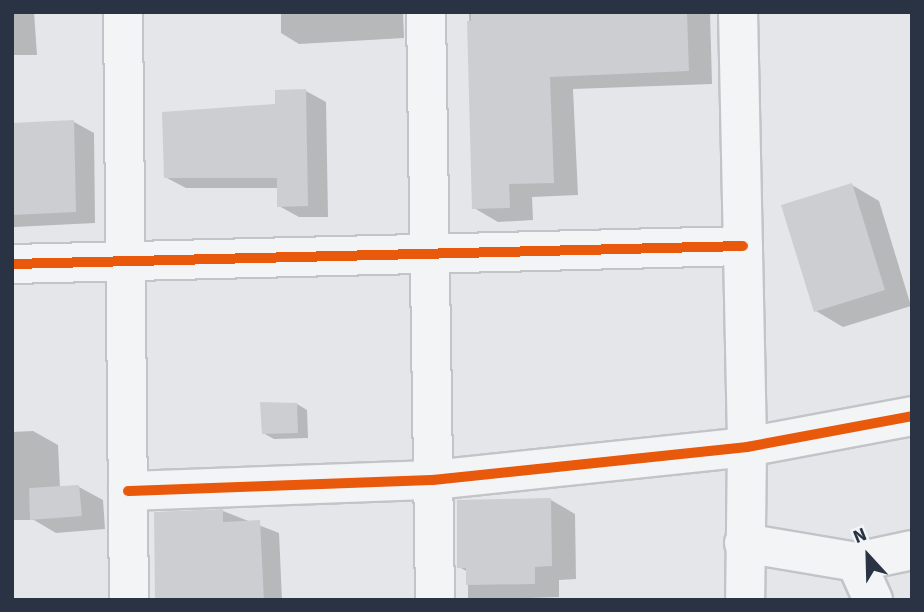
<!DOCTYPE html>
<style>
body{margin:0}
#map{position:relative;width:924px;height:612px;overflow:hidden;background:#e4e6e9;font-family:"Source Sans 3",sans-serif}
div>[style]{position:absolute}
[style*='--x']{left:calc(var(--x)*1px);top:calc(var(--y)*1px);width:calc(var(--w)*1px);rotate:calc(var(--a)*1deg)}
.shadow>*{inset:0;background:#0003}
.building>*{inset:0;background:#ccced2}
.roads{filter:drop-shadow(2px 0 #c2c4c7) drop-shadow(-2px 0 #c2c4c7) drop-shadow(0 2px #c2c4c7) drop-shadow(0 -2px #c2c4c7)}
.street>*{height:38px;margin:-19px;padding:0 19px;transform-origin:19px;border-radius:19px;background:#f3f4f6}
.cycleway>*{height:10px;margin:-5px;padding:0 5px;transform-origin:5px;border-radius:5px;background:#e8590c}
span{translate:-50% -50%;white-space:nowrap;text-align:center;line-height:1.15;-webkit-text-stroke:7px #f2f5f8;paint-order:stroke}
.frame{position:absolute;inset:0;border:14px solid #293344;pointer-events:none}
.north{position:absolute;left:833px;top:521px;width:70px;height:70px;-webkit-text-stroke:5px #f2f5f8;paint-order:stroke;rotate:338deg;font-size:19px;font-weight:700;line-height:28px;text-align:center;color:#293344}
.north::after{content:'';display:block;margin:auto;width:24px;height:32px;background:#293344;clip-path:polygon(50% 0,100% 100%,50% 72%,0 100%)}
</style>
<div id="map">
<div class="shadow">
<i style="clip-path:polygon(12px 12px,34px 12px,37px 55px,12px 55px)"></i>
<i style="clip-path:polygon(281px 12px,403px 12px,404px 38px,299px 44px,281px 33px)"></i>
<i style="clip-path:polygon(469px 12px,710px 12px,712px 84px,573px 89px,578px 195px,532px 197px,533px 220px,498px 222px,474px 208px)"></i>
<i style="clip-path:polygon(306px 91px,326px 102px,328px 217px,299px 217px,279px 206px,279px 188px,186px 188px,165px 177px)"></i>
<i style="clip-path:polygon(74px 122px,94px 133px,95px 223px,14px 227px,12px 231px,12px 125px)"></i>
<i style="clip-path:polygon(852px 185px,879px 201px,911px 306px,843px 327px,816px 311px)"></i>
<i style="clip-path:polygon(297px 404px,307px 410px,308px 438px,274px 439px,263px 433px)"></i>
<i style="clip-path:polygon(33px 431px,58px 445px,60px 488px,79px 487px,103px 500px,105px 529px,56px 533px,34px 520px,12px 520px,12px 432px)"></i>
<i style="clip-path:polygon(551px 500px,575px 514px,576px 579px,559px 580px,559px 597px,468px 600px,468px 572px,459px 567px)"></i>
<i style="clip-path:polygon(223px 511px,279px 533px,282px 600px,157px 600px)"></i>
</div>
<div class="building">
<i style="clip-path:polygon(471px 12px,687px 12px,689px 71px,550px 77px,554px 183px,509px 184px,510px 208px,472px 209px,467px 21px,471px 21px)"></i>
<i style="clip-path:polygon(306px 89px,308px 206px,277px 207px,277px 178px,164px 178px,162px 112px,275px 104px,275px 90px)"></i>
<i style="clip-path:polygon(74px 120px,76px 212px,12px 215px,12px 123px)"></i>
<i style="clip-path:polygon(852px 183px,885px 290px,814px 312px,781px 205px)"></i>
<i style="clip-path:polygon(260px 402px,297px 403px,298px 433px,262px 434px)"></i>
<i style="clip-path:polygon(79px 485px,82px 516px,30px 520px,29px 488px)"></i>
<i style="clip-path:polygon(551px 498px,552px 566px,535px 567px,535px 584px,466px 585px,466px 568px,457px 568px,457px 500px)"></i>
<i style="clip-path:polygon(223px 509px,223px 522px,260px 520px,264px 600px,155px 600px,154px 512px)"></i>
</div>
<div class="roads">
<div class="street">
<i style="--x:123;--y:12;--w:588;--a:89.42"></i>
<i style="--x:426;--y:12;--w:588;--a:89.12"></i>
<i style="--x:738;--y:12;--w:435;--a:88.8"></i>
<i style="--x:747;--y:447;--w:153;--a:90.7"></i>
<i style="--x:12;--y:264;--w:731;--a:-1.41"></i>
<i style="--x:128;--y:491;--w:305;--a:-2.1"></i>
<i style="--x:433;--y:480;--w:316;--a:-6"></i>
<i style="--x:747;--y:447;--w:168;--a:-10.6"></i>
<i style="--x:744;--y:543;--w:114;--a:9.6"></i>
<i style="--x:856;--y:562;--w:57;--a:-12.1"></i>
<i style="--x:856;--y:562;--w:42;--a:65.9"></i>
</div>
</div>
<div class="cycleway">
<i style="--x:12;--y:264;--w:731;--a:-1.41"></i>
<i style="--x:128;--y:491;--w:305;--a:-2.1"></i>
<i style="--x:433;--y:480;--w:316;--a:-6"></i>
<i style="--x:747;--y:447;--w:168;--a:-10.6"></i>
</div>
<div class="frame"></div>
<div class="north">N</div>
</div>
